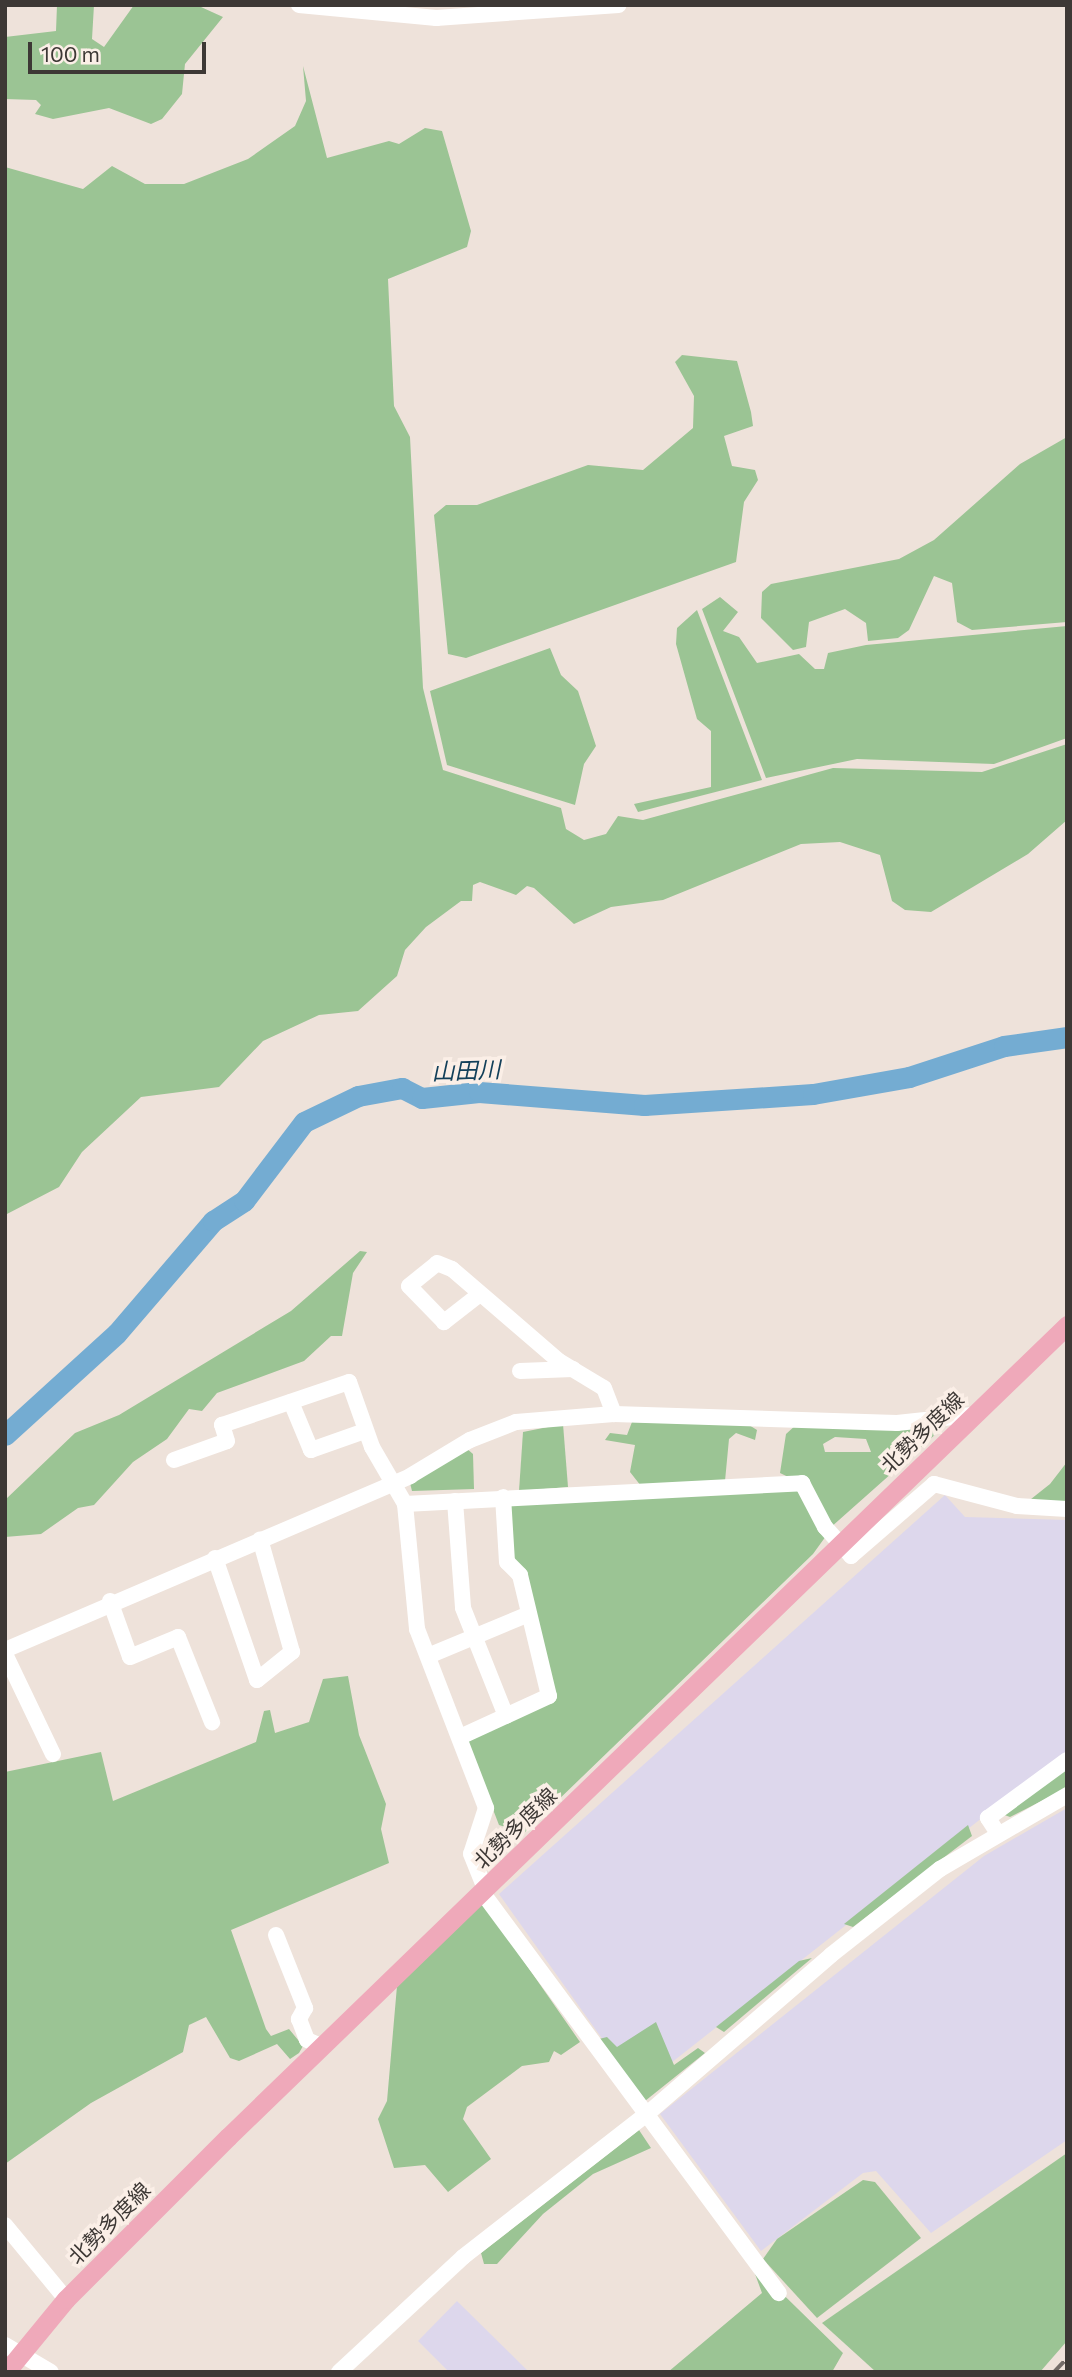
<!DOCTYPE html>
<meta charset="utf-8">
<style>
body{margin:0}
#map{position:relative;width:1072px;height:2377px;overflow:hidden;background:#eee2da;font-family:Commissioner,"Noto Sans JP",sans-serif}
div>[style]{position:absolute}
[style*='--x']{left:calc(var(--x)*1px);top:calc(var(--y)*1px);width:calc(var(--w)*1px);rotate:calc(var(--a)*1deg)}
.industrial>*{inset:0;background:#ddd7ec}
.green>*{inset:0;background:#9bc494}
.river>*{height:21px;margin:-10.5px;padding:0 10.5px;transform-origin:10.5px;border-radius:10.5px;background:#74acd2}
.minor>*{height:16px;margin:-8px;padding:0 8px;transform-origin:8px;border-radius:8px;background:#fff}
.major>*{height:19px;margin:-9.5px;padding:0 9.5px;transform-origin:9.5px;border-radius:9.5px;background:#efa9ba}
.rail>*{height:3.5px;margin-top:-1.75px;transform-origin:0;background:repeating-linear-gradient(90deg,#746c68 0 14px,transparent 0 21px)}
span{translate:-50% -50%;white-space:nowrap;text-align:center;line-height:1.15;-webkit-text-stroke:7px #fbefe7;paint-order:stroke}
.street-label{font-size:21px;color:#3d3835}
.water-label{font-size:23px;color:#13405a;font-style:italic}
.frame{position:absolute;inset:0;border:7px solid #3d3835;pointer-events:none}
.scale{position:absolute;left:28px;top:42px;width:178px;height:32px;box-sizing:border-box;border:4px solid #3d3835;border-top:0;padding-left:9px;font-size:21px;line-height:24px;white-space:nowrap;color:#3d3835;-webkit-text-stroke:5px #fbefe7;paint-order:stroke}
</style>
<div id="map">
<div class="industrial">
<i style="clip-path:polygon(945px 1495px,965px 1517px,1067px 1520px,1067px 1751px,638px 2089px,499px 1894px)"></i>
<i style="clip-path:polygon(1067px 1808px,1067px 2140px,931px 2233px,876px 2171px,863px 2173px,761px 2251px,660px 2114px,984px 1856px)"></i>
<i style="clip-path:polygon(457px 2301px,529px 2372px,449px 2372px,418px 2341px)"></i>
</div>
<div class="green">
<i style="clip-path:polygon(57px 5px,94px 5px,92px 39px,104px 47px,134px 5px,201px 7px,223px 17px,185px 64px,182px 94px,162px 119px,151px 124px,109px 108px,53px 119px,35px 114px,41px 105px,36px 100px,5px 99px,5px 37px,56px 31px)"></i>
<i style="clip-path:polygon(303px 66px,327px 158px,389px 141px,399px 144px,425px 128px,442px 131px,471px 231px,467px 247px,388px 279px,394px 406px,410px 437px,423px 688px,443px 770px,561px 808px,566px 829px,584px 840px,606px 834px,618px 816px,643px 820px,833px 768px,982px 772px,1067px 744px,1067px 820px,1028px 854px,931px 912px,905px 910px,892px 901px,880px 855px,840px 842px,801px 844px,663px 900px,611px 907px,574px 924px,534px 888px,527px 886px,516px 895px,480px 882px,473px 885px,472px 901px,461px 901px,426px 927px,405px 950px,397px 976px,358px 1011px,319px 1015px,263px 1041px,219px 1087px,141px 1097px,82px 1152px,59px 1187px,5px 1215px,5px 167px,83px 189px,112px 166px,145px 184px,184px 184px,248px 159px,295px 126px,306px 101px)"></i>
<i style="clip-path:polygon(682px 355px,737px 361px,751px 412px,753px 426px,724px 436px,732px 466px,755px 470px,758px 480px,744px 502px,736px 562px,466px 658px,448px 654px,434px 515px,446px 505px,477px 505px,588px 465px,643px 470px,693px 428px,694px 396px,675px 362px)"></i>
<i style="clip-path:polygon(1067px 437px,1067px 622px,972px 630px,957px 622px,952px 583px,934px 576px,909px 630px,898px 638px,868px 641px,866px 623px,845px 609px,809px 622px,806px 647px,793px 650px,761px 618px,762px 592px,771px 584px,899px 559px,934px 540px,1020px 464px)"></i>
<i style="clip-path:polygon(720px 597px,738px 612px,723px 631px,739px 637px,757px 663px,799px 654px,815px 669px,824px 669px,828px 653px,866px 645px,1067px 626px,1067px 738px,994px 764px,857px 759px,766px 778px,702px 609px)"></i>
<i style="clip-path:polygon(697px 610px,762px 780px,638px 812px,634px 804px,711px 787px,711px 731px,697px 719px,676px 644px,677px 628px)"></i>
<i style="clip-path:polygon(550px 648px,561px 675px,578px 691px,596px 746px,584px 764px,575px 805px,447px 765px,430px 691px)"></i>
<i style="clip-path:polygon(360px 1251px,367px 1252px,353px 1273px,342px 1336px,331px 1336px,304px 1361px,217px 1393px,202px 1411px,189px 1409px,167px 1439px,133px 1462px,94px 1505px,78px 1508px,41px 1534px,5px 1537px,5px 1500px,75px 1433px,119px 1415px,291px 1311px)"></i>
<i style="clip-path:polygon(632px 1422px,749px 1425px,757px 1430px,755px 1440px,736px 1433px,729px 1439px,725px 1481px,641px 1486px,630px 1472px,635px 1445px,605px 1440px,610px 1433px,627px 1435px)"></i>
<i style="clip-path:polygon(563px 1424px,568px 1487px,519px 1491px,523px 1432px)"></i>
<i style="clip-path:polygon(evenodd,797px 1424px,930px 1428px,937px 1433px,830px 1528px,809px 1487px,780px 1473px,786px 1434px,797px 1424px,835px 1437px,866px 1439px,871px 1452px,825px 1452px,823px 1444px,835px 1437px)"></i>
<i style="clip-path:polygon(466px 1448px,473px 1454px,474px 1489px,412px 1491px,410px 1483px)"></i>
<i style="clip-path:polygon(1067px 1462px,1067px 1505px,1026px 1503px,1050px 1484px)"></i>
<i style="clip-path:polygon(798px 1487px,826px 1536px,813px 1554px,524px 1833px,499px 1825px,467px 1742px,554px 1698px,511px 1559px,507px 1499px)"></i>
<i style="clip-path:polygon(348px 1676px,359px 1735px,386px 1804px,381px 1829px,389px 1863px,231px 1930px,266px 2029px,271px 2036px,289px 2029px,303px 2046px,299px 2053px,290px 2059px,277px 2044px,239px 2061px,230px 2058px,206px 2017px,189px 2025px,183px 2052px,91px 2103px,5px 2164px,5px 1772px,101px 1752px,113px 1801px,256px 1742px,264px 1711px,270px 1710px,275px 1733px,309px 1722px,323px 1679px)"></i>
<i style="clip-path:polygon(1067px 1763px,1067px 1788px,1010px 1817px,999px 1813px)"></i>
<i style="clip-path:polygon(968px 1825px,972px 1836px,853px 1927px,844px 1924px)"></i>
<i style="clip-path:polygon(482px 1901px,580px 2042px,561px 2055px,554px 2051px,549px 2062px,522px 2066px,467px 2107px,463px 2119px,491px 2159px,448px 2192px,425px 2165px,394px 2168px,378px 2119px,387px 2101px,397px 1986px)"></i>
<i style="clip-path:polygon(812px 1958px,724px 2032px,716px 2027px,799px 1961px)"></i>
<i style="clip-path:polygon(656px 2022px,674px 2065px,698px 2048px,705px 2053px,645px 2101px,599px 2039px,607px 2037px,617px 2047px)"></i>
<i style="clip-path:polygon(639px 2130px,651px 2148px,593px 2174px,543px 2214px,497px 2264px,484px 2264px,481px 2253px)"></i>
<i style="clip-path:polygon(1067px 2153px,1067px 2341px,1040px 2372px,876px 2372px,822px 2323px)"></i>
<i style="clip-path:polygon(863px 2180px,875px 2182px,921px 2238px,817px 2318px,763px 2259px,777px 2239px)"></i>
<i style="clip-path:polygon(751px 2263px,843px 2353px,832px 2372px,668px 2372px,762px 2293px)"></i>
</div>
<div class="river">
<i style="--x:5;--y:1435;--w:151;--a:-42.3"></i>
<i style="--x:117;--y:1333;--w:148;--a:-49.4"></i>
<i style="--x:213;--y:1221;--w:37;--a:-33"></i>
<i style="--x:244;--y:1201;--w:99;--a:-52.8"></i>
<i style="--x:304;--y:1122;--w:60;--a:-25.7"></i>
<i style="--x:358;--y:1096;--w:45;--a:-10.3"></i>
<i style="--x:402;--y:1088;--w:22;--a:27"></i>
<i style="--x:422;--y:1098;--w:57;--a:-6"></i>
<i style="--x:479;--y:1092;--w:166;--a:4.5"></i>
<i style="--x:644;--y:1105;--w:169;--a:-3.7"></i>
<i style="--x:813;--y:1094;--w:97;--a:-10"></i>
<i style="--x:909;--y:1077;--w:100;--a:-18.1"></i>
<i style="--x:1004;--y:1046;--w:64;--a:-8.1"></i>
</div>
<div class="minor">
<i style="--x:299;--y:5;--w:138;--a:5.4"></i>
<i style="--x:436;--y:18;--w:183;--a:-4.1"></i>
<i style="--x:480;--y:1294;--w:46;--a:142.1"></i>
<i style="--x:444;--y:1322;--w:50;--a:-134.2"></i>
<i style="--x:409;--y:1286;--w:36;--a:-39"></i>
<i style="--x:437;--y:1263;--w:16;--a:22"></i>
<i style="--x:452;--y:1269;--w:141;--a:40.7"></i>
<i style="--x:559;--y:1361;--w:52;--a:31"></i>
<i style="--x:604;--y:1388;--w:28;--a:69"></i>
<i style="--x:520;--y:1371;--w:53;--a:-2.2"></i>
<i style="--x:291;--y:1402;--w:52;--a:67.4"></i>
<i style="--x:311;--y:1450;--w:57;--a:-19.4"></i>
<i style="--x:174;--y:1460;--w:56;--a:-19.7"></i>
<i style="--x:227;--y:1441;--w:17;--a:-107"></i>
<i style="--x:222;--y:1425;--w:134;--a:-18.7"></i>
<i style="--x:349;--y:1382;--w:69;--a:70.5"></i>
<i style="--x:372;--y:1447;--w:66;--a:59.9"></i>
<i style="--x:405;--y:1504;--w:398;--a:-3"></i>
<i style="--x:802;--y:1483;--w:50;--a:62.4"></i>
<i style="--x:825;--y:1527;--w:39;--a:48"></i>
<i style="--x:851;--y:1556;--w:110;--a:-40.9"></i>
<i style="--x:934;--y:1484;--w:86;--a:14.8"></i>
<i style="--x:1017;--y:1506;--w:50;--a:3.4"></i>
<i style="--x:455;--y:1501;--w:107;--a:85.7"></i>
<i style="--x:463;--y:1608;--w:116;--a:68.3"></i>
<i style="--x:405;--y:1504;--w:126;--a:84.5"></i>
<i style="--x:417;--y:1629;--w:192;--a:68.9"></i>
<i style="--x:486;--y:1808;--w:48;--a:108.1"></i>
<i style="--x:471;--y:1854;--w:38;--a:68"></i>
<i style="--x:215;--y:1558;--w:129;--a:71"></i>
<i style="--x:257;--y:1680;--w:45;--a:-38.7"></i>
<i style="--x:292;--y:1652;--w:117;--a:-105.8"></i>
<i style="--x:110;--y:1601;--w:59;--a:70.3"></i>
<i style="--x:130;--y:1657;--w:52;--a:-22.6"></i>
<i style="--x:178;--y:1637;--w:92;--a:68.2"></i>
<i style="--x:5;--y:1650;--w:441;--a:-23.2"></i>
<i style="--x:410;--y:1476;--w:70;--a:-31"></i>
<i style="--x:470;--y:1440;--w:49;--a:-21.4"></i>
<i style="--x:516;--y:1422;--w:98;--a:-4.7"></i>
<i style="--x:614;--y:1414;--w:283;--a:1.8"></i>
<i style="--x:897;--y:1423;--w:75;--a:-6.1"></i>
<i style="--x:5;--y:1654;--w:111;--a:64.4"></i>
<i style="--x:428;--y:1656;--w:109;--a:-22.6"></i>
<i style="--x:460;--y:1737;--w:98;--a:-24.7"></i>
<i style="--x:549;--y:1696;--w:124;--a:-103.5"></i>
<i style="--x:520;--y:1575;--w:18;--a:-135"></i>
<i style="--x:507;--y:1562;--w:65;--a:-93.5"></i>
<i style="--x:997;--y:1832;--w:17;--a:-123"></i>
<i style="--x:988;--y:1818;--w:98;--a:-36.3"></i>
<i style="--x:482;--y:1892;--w:499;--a:53.5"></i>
<i style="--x:276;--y:1935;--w:79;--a:68.3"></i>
<i style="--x:305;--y:2008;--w:13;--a:119"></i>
<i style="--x:299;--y:2019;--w:22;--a:69"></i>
<i style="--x:307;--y:2040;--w:15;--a:23"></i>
<i style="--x:5;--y:2225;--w:96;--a:50.5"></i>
<i style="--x:5;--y:2345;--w:53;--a:30.4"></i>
<i style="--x:339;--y:2372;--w:169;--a:-42.8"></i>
<i style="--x:463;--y:2257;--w:233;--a:-37.9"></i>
<i style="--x:647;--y:2114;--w:243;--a:-40.8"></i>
<i style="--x:831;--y:1955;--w:139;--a:-38.3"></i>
<i style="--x:940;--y:1869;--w:147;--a:-30.2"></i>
</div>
<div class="major">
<i style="--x:6;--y:2372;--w:94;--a:-50.6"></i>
<i style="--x:66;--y:2299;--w:229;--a:-45"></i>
<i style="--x:228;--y:2137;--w:1168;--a:-44.06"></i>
</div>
<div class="rail">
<i style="--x:1054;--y:2372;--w:19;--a:-47"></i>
</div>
<div class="street-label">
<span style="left:922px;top:1432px;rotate:-44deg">北勢多度線</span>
<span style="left:515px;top:1828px;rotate:-44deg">北勢多度線</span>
<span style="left:109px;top:2223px;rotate:-45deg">北勢多度線</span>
</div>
<div class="water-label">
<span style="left:466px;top:1070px;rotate:-2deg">山田川</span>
</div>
<div class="frame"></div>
<div class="scale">100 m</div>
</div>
